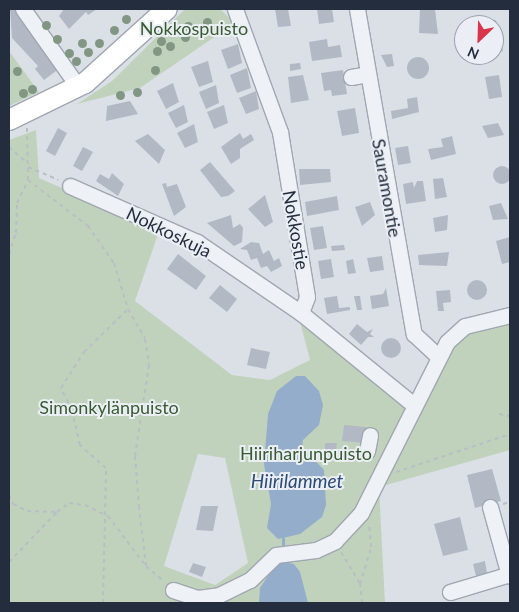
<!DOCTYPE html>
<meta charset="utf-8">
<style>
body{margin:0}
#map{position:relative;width:519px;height:612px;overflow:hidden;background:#dbe0e7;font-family:Lato,sans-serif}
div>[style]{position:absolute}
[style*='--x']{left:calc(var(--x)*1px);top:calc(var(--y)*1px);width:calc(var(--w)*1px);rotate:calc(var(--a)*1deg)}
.green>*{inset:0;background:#c1d2bc}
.water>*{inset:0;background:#93adca}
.stream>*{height:3px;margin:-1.5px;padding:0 1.5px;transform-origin:1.5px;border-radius:1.5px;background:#93adca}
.building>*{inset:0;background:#b2b9c4}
.round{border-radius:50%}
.path>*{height:2px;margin-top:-1px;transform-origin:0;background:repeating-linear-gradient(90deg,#b9bec5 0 4px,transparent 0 8px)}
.roads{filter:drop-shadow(1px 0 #a0a7b1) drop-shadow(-1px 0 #a0a7b1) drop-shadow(0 1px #a0a7b1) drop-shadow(0 -1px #a0a7b1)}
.minor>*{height:15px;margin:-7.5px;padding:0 7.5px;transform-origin:7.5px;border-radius:7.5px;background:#eef1f5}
.major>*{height:20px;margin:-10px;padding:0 10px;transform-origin:10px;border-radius:10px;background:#fff}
.trees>*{width:9px;height:9px;margin:-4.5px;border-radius:50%;background:#819783}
span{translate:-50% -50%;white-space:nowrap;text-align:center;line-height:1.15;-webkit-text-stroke:4px #ebeff5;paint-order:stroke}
.park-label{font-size:18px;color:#385b31}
.street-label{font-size:18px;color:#242d3e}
.water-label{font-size:19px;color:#2c4b75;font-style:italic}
.frame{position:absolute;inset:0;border:10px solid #242d3e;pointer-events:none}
.north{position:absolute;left:454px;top:15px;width:50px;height:50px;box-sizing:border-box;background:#ebeff5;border:1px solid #9ba1ac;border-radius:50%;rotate:204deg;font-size:14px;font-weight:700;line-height:20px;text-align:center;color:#242d3e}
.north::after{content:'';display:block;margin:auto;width:18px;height:22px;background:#d8354a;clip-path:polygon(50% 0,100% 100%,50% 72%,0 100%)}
</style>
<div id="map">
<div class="green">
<i style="clip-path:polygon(185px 9px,220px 9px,235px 23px,140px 88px,77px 104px,112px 81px)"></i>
<i style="clip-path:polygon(9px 51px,39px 92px,9px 106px)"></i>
<i style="clip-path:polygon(evenodd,36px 130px,39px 178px,159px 231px,135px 301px,232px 375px,270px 380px,310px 360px,299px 318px,417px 417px,454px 346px,476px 327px,510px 318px,510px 450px,379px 487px,385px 603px,9px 603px,9px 140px,36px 130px,198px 454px,225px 458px,248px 563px,215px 585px,164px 566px,198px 454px)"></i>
</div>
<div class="water">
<i style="clip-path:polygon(296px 376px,305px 376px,319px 391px,323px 405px,319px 425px,303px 440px,302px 447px,324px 470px,326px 505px,322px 517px,300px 534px,278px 539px,267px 528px,271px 504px,264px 464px,268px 414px,277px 391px)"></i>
<i style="clip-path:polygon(278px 561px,294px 564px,300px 572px,308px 603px,259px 603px,260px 588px)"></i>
</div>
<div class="stream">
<i style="--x:283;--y:538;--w:10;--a:90"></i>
</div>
<div class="building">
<i style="clip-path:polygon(10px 9px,16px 10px,60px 68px,44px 80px,35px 69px,38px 66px,12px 38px)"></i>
<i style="clip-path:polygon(97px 9px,88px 15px,86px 12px,69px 29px,59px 16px,64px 9px)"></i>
<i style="clip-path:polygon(275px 9px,288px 9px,291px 26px,278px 27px)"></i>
<i style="clip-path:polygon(317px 9px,332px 9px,334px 22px,319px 24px)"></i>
<i style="clip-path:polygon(420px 9px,435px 9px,438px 34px,419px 33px)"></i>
<i style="clip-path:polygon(496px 20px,503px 51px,494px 53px,494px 25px,477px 24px)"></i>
<i style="clip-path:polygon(327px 39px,328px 47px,340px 45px,342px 57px,312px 61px,309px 42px)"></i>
<i style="clip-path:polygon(238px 44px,242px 63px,228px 69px,221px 50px)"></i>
<i style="clip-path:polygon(392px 54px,394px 66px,387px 67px,381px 55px)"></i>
<i class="round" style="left:407px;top:57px;width:22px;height:22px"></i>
<i style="clip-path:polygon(208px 61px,213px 82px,199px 87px,191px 67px)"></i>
<i style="clip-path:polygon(300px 63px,301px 69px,290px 71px,290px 64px)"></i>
<i style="clip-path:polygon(247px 68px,251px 88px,237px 93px,230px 75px)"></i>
<i style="clip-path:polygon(343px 70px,347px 94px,332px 96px,331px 90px,324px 91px,321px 73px)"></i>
<i style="clip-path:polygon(303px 75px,309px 100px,291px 103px,288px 77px)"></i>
<i style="clip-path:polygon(499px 75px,502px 97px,489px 99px,485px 77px)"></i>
<i style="clip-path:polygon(173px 83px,179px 102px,166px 109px,157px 91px)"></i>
<i style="clip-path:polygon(216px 85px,219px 103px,206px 109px,199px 92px)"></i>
<i style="clip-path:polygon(256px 91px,259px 109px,246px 114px,239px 98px)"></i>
<i style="clip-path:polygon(417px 97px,419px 112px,392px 119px,391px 111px,408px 108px,407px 99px)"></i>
<i style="clip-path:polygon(130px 101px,138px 114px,106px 121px,107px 106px)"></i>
<i style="clip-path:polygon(184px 105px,188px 122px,176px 128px,168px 113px)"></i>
<i style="clip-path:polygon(224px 105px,228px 123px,214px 129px,207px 112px)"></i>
<i style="clip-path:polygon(355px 108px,359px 133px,342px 136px,337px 111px)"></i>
<i style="clip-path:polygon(498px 123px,504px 135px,488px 138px,482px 126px)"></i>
<i style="clip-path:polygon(194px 124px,198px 142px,185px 148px,177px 133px)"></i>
<i style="clip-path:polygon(58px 128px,67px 133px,55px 156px,46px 151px)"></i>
<i style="clip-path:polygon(240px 133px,243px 139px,251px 134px,254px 140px,240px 149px,240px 158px,231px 164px,221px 147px)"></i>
<i style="clip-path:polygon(148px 134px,165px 150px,159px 164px,135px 141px)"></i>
<i style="clip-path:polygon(452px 136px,456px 154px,431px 160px,428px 149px,443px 147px,441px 139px)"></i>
<i style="clip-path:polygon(408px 146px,411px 163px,398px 165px,395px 148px)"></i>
<i style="clip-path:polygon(83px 147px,93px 152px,82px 171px,73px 166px)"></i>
<i style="clip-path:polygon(210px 162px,235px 191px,228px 196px,221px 197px,200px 170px)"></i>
<i class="round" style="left:493px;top:166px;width:18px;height:18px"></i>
<i style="clip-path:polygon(299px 169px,330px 169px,331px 182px,300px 185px)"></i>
<i style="clip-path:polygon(112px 173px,124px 184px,118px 196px,96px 181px,100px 174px,109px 179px)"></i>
<i style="clip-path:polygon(443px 178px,447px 197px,435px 199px,433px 179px)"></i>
<i style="clip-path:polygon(417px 181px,423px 181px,426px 201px,406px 204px,403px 184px,413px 182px,414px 188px)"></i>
<i style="clip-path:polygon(166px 183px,167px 187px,177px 184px,186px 207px,174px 216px,162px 184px)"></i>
<i style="clip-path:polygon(265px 195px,273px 222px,265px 227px,248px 209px)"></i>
<i style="clip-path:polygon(337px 196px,339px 210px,307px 216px,305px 202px)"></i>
<i style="clip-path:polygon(370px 202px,375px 215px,362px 226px,355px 207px)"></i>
<i style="clip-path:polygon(501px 203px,508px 219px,493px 220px,489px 206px)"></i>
<i style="clip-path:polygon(231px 215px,233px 228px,240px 224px,243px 228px,242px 242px,234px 246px,207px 223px)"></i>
<i style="clip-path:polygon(448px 215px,447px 230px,435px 232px,433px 218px)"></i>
<i style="clip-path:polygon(323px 226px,327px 248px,314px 250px,310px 228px)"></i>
<i style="clip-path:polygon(510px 237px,510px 262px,502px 264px,496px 241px)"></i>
<i style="clip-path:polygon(251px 242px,259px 243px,263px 254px,269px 250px,274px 261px,279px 258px,282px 266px,271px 272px,267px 266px,261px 268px,257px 258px,251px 260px,247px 250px,240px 249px)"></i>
<i style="clip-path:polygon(344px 245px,345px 250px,332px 251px,331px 246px)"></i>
<i style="clip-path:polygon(449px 252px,447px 266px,419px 265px,418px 255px)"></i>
<i style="clip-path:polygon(178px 254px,206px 276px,196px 290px,167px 269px)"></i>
<i style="clip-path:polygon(382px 256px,384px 270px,370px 272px,367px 258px)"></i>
<i style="clip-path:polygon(331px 259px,334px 277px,321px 279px,318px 261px)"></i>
<i style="clip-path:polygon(353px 259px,356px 273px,348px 274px,346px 261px)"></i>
<i class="round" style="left:467px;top:280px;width:20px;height:20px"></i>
<i style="clip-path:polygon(220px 285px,237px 299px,227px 312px,209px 298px)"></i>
<i style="clip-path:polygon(386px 288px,389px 306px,372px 309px,370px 296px,383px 294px)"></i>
<i style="clip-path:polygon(450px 290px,451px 302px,443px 303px,444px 311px,438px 311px,436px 291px)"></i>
<i style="clip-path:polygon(337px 296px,339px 308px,350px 307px,350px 310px,327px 314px,324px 298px)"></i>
<i style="clip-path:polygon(354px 296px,360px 296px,362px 310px,357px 310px)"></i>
<i style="clip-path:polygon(357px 324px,367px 332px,373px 329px,370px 334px,374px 337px,368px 337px,361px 345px,349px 334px)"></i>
<i class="round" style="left:381px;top:338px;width:20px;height:20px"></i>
<i style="clip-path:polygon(251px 348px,270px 352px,266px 369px,247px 365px)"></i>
<i style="clip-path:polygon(344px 425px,366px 427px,365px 443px,342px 441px)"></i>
<i style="clip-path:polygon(325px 443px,337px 443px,336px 450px,325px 449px)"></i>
<i style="clip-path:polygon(492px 469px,501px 501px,475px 508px,467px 475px)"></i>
<i style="clip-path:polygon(201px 506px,218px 506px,213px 531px,196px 530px)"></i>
<i style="clip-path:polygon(460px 517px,468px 550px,443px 556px,434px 524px)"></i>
<i style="clip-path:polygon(485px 561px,487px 574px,476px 576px,473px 564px)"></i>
<i style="clip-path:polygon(193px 563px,206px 567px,202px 577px,189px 572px)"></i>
</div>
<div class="path">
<i style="--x:9;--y:147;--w:23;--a:41"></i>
<i style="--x:28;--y:167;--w:33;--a:23"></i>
<i style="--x:28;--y:180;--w:76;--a:37.5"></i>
<i style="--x:88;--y:226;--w:45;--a:54.9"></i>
<i style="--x:114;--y:263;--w:48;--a:73.1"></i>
<i style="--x:128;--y:309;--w:34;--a:60"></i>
<i style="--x:145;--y:339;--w:26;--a:81"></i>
<i style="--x:149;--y:365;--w:92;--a:98.7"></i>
<i style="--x:135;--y:456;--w:50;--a:85.4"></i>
<i style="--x:139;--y:506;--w:60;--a:83.3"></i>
<i style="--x:146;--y:566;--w:23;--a:41"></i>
<i style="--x:9;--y:254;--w:22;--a:-72"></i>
<i style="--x:16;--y:233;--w:30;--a:-88"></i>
<i style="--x:17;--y:203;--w:25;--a:-64"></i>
<i style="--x:28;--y:180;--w:53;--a:-91.1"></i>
<i style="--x:499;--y:414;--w:11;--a:10"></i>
<i style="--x:396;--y:472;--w:120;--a:-18.4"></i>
<i style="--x:9;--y:495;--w:10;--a:66"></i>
<i style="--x:13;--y:504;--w:16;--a:27"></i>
<i style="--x:27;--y:511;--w:30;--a:2"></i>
<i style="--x:57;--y:512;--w:15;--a:-37"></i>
<i style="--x:69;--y:503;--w:16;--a:7"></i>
<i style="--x:85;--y:505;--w:25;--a:26"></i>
<i style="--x:108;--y:516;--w:61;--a:52.9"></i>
<i style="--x:503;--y:504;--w:7;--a:-16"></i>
<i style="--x:341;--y:552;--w:37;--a:59"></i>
<i style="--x:9;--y:562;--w:69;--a:-46.2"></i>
<i style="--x:103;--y:603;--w:135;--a:-88.7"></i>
<i style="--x:106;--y:468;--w:35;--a:-139"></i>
<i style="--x:80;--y:445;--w:36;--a:-103"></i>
<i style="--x:72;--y:410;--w:25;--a:-117"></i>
<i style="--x:61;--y:388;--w:43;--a:-57.4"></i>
<i style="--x:84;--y:352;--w:62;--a:-44.3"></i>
<i style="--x:362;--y:603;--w:19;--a:-96"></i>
<i style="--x:360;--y:584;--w:39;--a:-73"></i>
<i style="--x:371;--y:547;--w:24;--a:-95"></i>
</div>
<div class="roads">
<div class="minor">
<i style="--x:23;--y:9;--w:85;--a:54.6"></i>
<i style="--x:235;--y:9;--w:131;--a:69.9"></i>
<i style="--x:280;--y:132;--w:167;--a:80.7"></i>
<i style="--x:307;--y:297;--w:17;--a:111"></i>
<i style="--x:301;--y:313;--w:146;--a:39.2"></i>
<i style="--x:357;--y:9;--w:330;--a:80.1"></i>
<i style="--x:414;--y:334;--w:33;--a:43"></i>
<i style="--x:351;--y:77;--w:17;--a:-10"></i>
<i style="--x:70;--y:186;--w:139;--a:23.8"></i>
<i style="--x:197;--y:242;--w:126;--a:34.3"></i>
<i style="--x:367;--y:451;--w:16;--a:-79"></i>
<i style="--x:490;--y:507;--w:71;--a:74.4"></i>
<i style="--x:173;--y:590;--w:26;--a:18"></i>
<i style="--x:198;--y:598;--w:21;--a:-8"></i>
<i style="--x:219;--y:595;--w:34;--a:-26"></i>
<i style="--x:250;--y:580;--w:36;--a:-44"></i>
<i style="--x:276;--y:555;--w:40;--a:-7.1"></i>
<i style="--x:316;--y:550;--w:21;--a:-25"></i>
<i style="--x:335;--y:541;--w:38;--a:-47"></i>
<i style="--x:361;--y:513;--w:191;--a:-63.3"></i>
<i style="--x:447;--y:342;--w:24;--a:-42"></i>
<i style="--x:465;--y:326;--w:46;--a:-13.7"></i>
<i style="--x:450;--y:592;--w:63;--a:-16.7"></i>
</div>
<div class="major">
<i style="--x:9;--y:120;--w:85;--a:-26"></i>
<i style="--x:85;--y:83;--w:110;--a:-42.1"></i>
</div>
</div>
<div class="trees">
<i style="left:126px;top:19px"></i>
<i style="left:207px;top:22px"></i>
<i style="left:46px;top:25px"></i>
<i style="left:188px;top:26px"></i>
<i style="left:114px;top:30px"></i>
<i style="left:185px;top:37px"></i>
<i style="left:57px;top:39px"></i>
<i style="left:161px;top:41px"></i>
<i style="left:82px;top:43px"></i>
<i style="left:99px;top:43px"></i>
<i style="left:170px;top:46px"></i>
<i style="left:157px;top:51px"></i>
<i style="left:88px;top:52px"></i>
<i style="left:69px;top:53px"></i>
<i style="left:76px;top:61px"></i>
<i style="left:155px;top:70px"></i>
<i style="left:17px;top:71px"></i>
<i style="left:32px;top:89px"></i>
<i style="left:137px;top:92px"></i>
<i style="left:23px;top:93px"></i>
<i style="left:120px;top:95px"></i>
</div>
<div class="park-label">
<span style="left:194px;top:28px">Nokkospuisto</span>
<span style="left:109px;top:407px">Simonkylänpuisto</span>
<span style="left:306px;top:453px">Hiiriharjunpuisto</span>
</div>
<div class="street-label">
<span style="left:387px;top:188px;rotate:80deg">Sauramontie</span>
<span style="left:296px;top:230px;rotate:80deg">Nokkostie</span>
<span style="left:169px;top:232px;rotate:26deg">Nokkoskuja</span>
</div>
<div class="water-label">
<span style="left:297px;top:481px">Hiirilammet</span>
</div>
<div class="frame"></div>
<div class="north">N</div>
</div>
